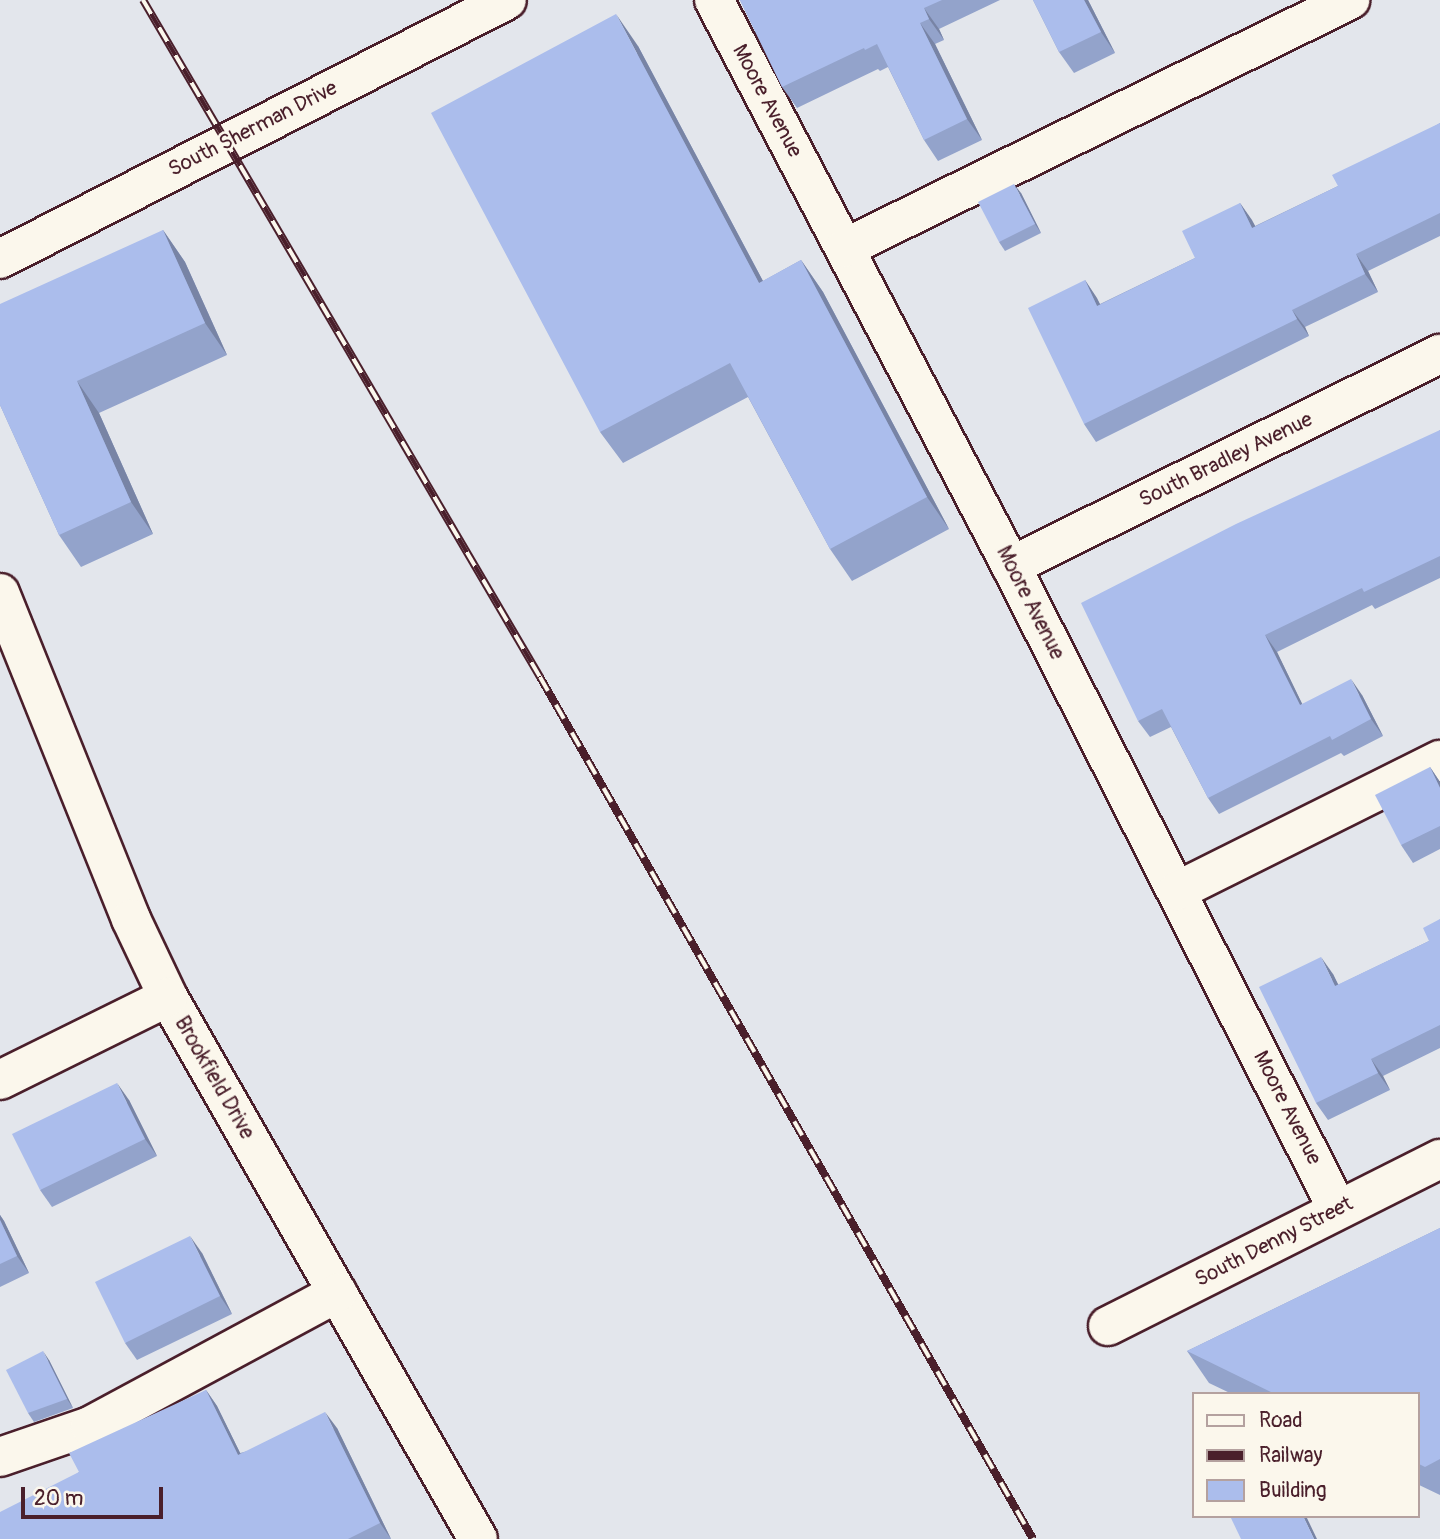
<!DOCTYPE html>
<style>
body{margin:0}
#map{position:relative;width:1440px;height:1539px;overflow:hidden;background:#e3e6ec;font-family:Pangolin,sans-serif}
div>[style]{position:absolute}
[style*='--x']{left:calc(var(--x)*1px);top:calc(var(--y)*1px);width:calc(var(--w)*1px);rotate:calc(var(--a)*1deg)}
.roads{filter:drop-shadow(2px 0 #4a1f2b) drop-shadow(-2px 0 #4a1f2b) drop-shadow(0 2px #4a1f2b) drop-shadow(0 -2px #4a1f2b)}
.minor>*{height:38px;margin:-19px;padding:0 19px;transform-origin:19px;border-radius:19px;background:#fbf7ec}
.major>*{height:38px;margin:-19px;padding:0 19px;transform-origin:19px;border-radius:19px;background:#fbf7ec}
.rail>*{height:8px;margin-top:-4px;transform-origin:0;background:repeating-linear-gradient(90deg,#fbf7ec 0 16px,#4a1f2b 0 32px);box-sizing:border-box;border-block:2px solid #4a1f2b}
.wall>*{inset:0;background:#93a3cb}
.shaded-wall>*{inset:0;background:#7884a5}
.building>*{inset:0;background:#abbdec}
span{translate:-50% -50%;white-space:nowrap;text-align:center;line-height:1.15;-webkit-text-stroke:5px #fbf7ec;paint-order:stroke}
.street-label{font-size:21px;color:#4a1f2b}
.legend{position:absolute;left:1192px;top:1392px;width:228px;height:126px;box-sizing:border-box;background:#fbf7ec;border:2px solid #b4a19f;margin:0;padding:9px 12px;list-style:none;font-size:21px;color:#4a1f2b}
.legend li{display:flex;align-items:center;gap:14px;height:35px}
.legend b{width:35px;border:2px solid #b4a19f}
.scale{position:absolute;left:21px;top:1487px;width:142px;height:32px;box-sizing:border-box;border:4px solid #4a1f2b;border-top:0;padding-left:9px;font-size:21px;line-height:24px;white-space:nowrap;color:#4a1f2b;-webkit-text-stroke:5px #fbf7ec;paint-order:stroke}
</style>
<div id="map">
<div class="roads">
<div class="minor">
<i style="--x:714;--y:0;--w:639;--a:62.31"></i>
<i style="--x:1011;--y:566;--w:722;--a:63.08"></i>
<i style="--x:845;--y:248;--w:563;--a:-26.16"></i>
<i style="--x:1011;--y:566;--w:479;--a:-26.3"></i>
<i style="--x:0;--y:593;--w:351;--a:68.1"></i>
<i style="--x:131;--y:919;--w:86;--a:64.6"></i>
<i style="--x:168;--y:997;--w:624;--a:60.23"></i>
<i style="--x:1177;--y:891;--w:294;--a:-26.5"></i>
<i style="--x:0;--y:1080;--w:187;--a:-26.3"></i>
<i style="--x:1108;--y:1326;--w:372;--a:-26.7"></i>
<i style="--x:0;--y:1457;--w:95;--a:-19"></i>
<i style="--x:90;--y:1426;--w:281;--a:-28.3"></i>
</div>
<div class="major">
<i style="--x:0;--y:259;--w:569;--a:-27.06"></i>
</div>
</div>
<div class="rail">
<i style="--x:143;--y:0;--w:785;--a:59.61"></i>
<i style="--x:540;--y:677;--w:993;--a:60.23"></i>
</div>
<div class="wall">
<i style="clip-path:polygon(740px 0,1000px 0,939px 29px,944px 40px,935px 44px,982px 140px,938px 161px,924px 140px,888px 67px,880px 71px,878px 69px,797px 108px,782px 87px)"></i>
<i style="clip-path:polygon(1033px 0,1088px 0,1115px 53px,1074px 73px,1059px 52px)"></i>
<i style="clip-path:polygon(638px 46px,763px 281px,801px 260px,823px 292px,949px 529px,852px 581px,830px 549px,748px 397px,623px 463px,600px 432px)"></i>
<i style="clip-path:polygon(1440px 123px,1440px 236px,1368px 271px,1378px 292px,1305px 327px,1309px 336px,1096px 442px,1084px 424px,1085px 280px,1100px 304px,1195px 258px,1240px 203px,1255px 226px,1338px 186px)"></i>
<i style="clip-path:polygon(1021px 193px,1041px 233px,1005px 251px,999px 242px)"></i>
<i style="clip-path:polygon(163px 230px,185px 262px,227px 355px,99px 413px,153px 534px,81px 567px,59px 535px,0 405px)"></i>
<i style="clip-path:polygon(1440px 430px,1440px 578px,1375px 609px,1372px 605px,1277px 652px,1302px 704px,1362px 695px,1383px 736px,1344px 756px,1341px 753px,1219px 814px,1208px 798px,1171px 727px,1150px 737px,1138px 721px)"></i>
<i style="clip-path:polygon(1430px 767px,1440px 782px,1440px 849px,1413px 863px,1401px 845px)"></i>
<i style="clip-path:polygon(1440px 919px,1440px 1048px,1383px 1076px,1390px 1090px,1328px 1120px,1316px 1103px,1333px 974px,1338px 985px,1429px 941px)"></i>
<i style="clip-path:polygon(129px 1100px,157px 1156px,52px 1207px,40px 1190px)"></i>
<i style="clip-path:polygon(0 1215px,4px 1221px,29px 1273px,0 1287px)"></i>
<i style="clip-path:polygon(1440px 1228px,1440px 1495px,1417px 1484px,1417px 1394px,1232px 1394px,1209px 1383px,1187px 1351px)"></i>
<i style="clip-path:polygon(202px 1253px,232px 1314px,137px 1360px,125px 1343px)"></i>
<i style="clip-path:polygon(49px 1360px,73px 1408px,34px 1422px,28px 1413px)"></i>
<i style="clip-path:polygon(206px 1390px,217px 1406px,240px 1453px,337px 1428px,391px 1539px,0 1539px,79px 1472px)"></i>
</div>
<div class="shaded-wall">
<i style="clip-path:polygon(1084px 0,1088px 0,1115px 53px,1101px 32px)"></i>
<i style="clip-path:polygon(924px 8px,939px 29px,944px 40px,929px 19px)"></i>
<i style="clip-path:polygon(616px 14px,638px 46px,781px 315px,759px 283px)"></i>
<i style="clip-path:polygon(920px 23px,935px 44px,982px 140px,967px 119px)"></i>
<i style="clip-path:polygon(1014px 184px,1021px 193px,1041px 233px,1035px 224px)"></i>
<i style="clip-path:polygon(1240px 203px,1252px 220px,1265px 245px,1252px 228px)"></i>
<i style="clip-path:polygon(163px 230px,185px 262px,227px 355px,205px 323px)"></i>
<i style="clip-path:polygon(1356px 254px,1368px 271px,1378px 292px,1365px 274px)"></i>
<i style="clip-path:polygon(801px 260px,823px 292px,949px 529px,927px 497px)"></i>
<i style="clip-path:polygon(1085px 280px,1097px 298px,1109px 323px,1097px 306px)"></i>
<i style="clip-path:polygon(1292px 310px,1305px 327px,1309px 336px,1297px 319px)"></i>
<i style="clip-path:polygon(77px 381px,99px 413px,153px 534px,131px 502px)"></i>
<i style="clip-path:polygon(1265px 635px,1277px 652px,1311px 722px,1300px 705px)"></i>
<i style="clip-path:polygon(1351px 679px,1362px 695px,1383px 736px,1371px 719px)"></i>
<i style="clip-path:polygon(1430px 767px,1440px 782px,1440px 788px)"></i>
<i style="clip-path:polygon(1321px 957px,1333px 974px,1348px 1004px,1335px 986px)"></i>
<i style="clip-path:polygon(1371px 1059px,1383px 1076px,1390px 1090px,1378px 1073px)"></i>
<i style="clip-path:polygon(117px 1083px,129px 1100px,157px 1156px,145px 1139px)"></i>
<i style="clip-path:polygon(0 1215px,4px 1221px,29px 1273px,17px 1256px,0 1220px)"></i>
<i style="clip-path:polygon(190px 1236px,202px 1253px,232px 1314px,220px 1296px)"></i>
<i style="clip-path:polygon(43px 1351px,49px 1360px,73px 1408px,67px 1399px)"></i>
<i style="clip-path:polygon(206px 1390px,217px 1406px,249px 1471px,238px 1455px)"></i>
<i style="clip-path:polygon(325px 1412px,337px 1428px,391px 1539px,380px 1523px)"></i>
<i style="clip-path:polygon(1303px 1516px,1306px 1516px,1317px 1539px,1314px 1539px)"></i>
</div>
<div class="building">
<i style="clip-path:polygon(740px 0,942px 0,924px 8px,929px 19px,920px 23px,967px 119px,924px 140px,877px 44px,865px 50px,864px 48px,782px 87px)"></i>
<i style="clip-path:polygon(1033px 0,1084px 0,1101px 32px,1059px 52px)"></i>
<i style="clip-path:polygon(616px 14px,759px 283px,801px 260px,927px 497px,830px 549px,730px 363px,600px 432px,431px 113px)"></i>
<i style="clip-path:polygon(1440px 123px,1440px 213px,1356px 254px,1365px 274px,1292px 310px,1297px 319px,1084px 424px,1028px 308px,1085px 280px,1097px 306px,1195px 258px,1182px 231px,1240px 203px,1252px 228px,1338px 186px,1332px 175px)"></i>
<i style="clip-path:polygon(1014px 184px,1035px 224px,999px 242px,978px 202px)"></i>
<i style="clip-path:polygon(163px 230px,205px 323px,77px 381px,131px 502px,59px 535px,0 405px,0 304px)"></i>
<i style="clip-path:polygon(1440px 430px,1440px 556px,1364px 592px,1362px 588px,1265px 635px,1300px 705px,1351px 679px,1371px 719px,1332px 740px,1330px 736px,1208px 798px,1162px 709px,1138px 721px,1081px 603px,1236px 524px)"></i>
<i style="clip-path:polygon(1430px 767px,1440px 788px,1440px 826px,1401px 845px,1375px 795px)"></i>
<i style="clip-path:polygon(1440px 919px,1440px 1025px,1371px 1059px,1378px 1073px,1316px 1103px,1259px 987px,1321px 957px,1335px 986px,1429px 941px,1423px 928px)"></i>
<i style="clip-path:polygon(117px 1083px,145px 1139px,40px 1190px,12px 1134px)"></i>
<i style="clip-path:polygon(0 1220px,17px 1256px,0 1264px)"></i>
<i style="clip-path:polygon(1440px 1228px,1440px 1459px,1425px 1467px,1417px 1463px,1417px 1394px,1275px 1394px,1187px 1351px)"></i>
<i style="clip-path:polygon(190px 1236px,220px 1296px,125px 1343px,95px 1282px)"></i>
<i style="clip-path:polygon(43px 1351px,67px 1399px,28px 1413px,6px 1370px)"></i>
<i style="clip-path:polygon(206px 1390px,238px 1455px,325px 1412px,380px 1523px,348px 1539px,0 1539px,0 1512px,79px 1472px,69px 1453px)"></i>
<i style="clip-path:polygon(1230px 1516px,1303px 1516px,1314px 1539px,1241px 1539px)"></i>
</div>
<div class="street-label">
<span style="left:767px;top:101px;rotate:62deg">Moore Avenue</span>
<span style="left:253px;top:129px;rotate:-27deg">South Sherman Drive</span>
<span style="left:1226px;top:460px;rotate:-26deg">South Bradley Avenue</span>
<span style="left:1030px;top:603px;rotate:63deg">Moore Avenue</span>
<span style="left:214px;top:1078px;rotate:60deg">Brookfield Drive</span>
<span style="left:1287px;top:1108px;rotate:63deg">Moore Avenue</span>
<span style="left:1274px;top:1242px;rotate:-27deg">South Denny Street</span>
</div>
<ul class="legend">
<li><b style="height:9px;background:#fbf7ec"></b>Road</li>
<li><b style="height:9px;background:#4a1f2b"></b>Railway</li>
<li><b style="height:19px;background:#abbdec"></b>Building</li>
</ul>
<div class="scale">20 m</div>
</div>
